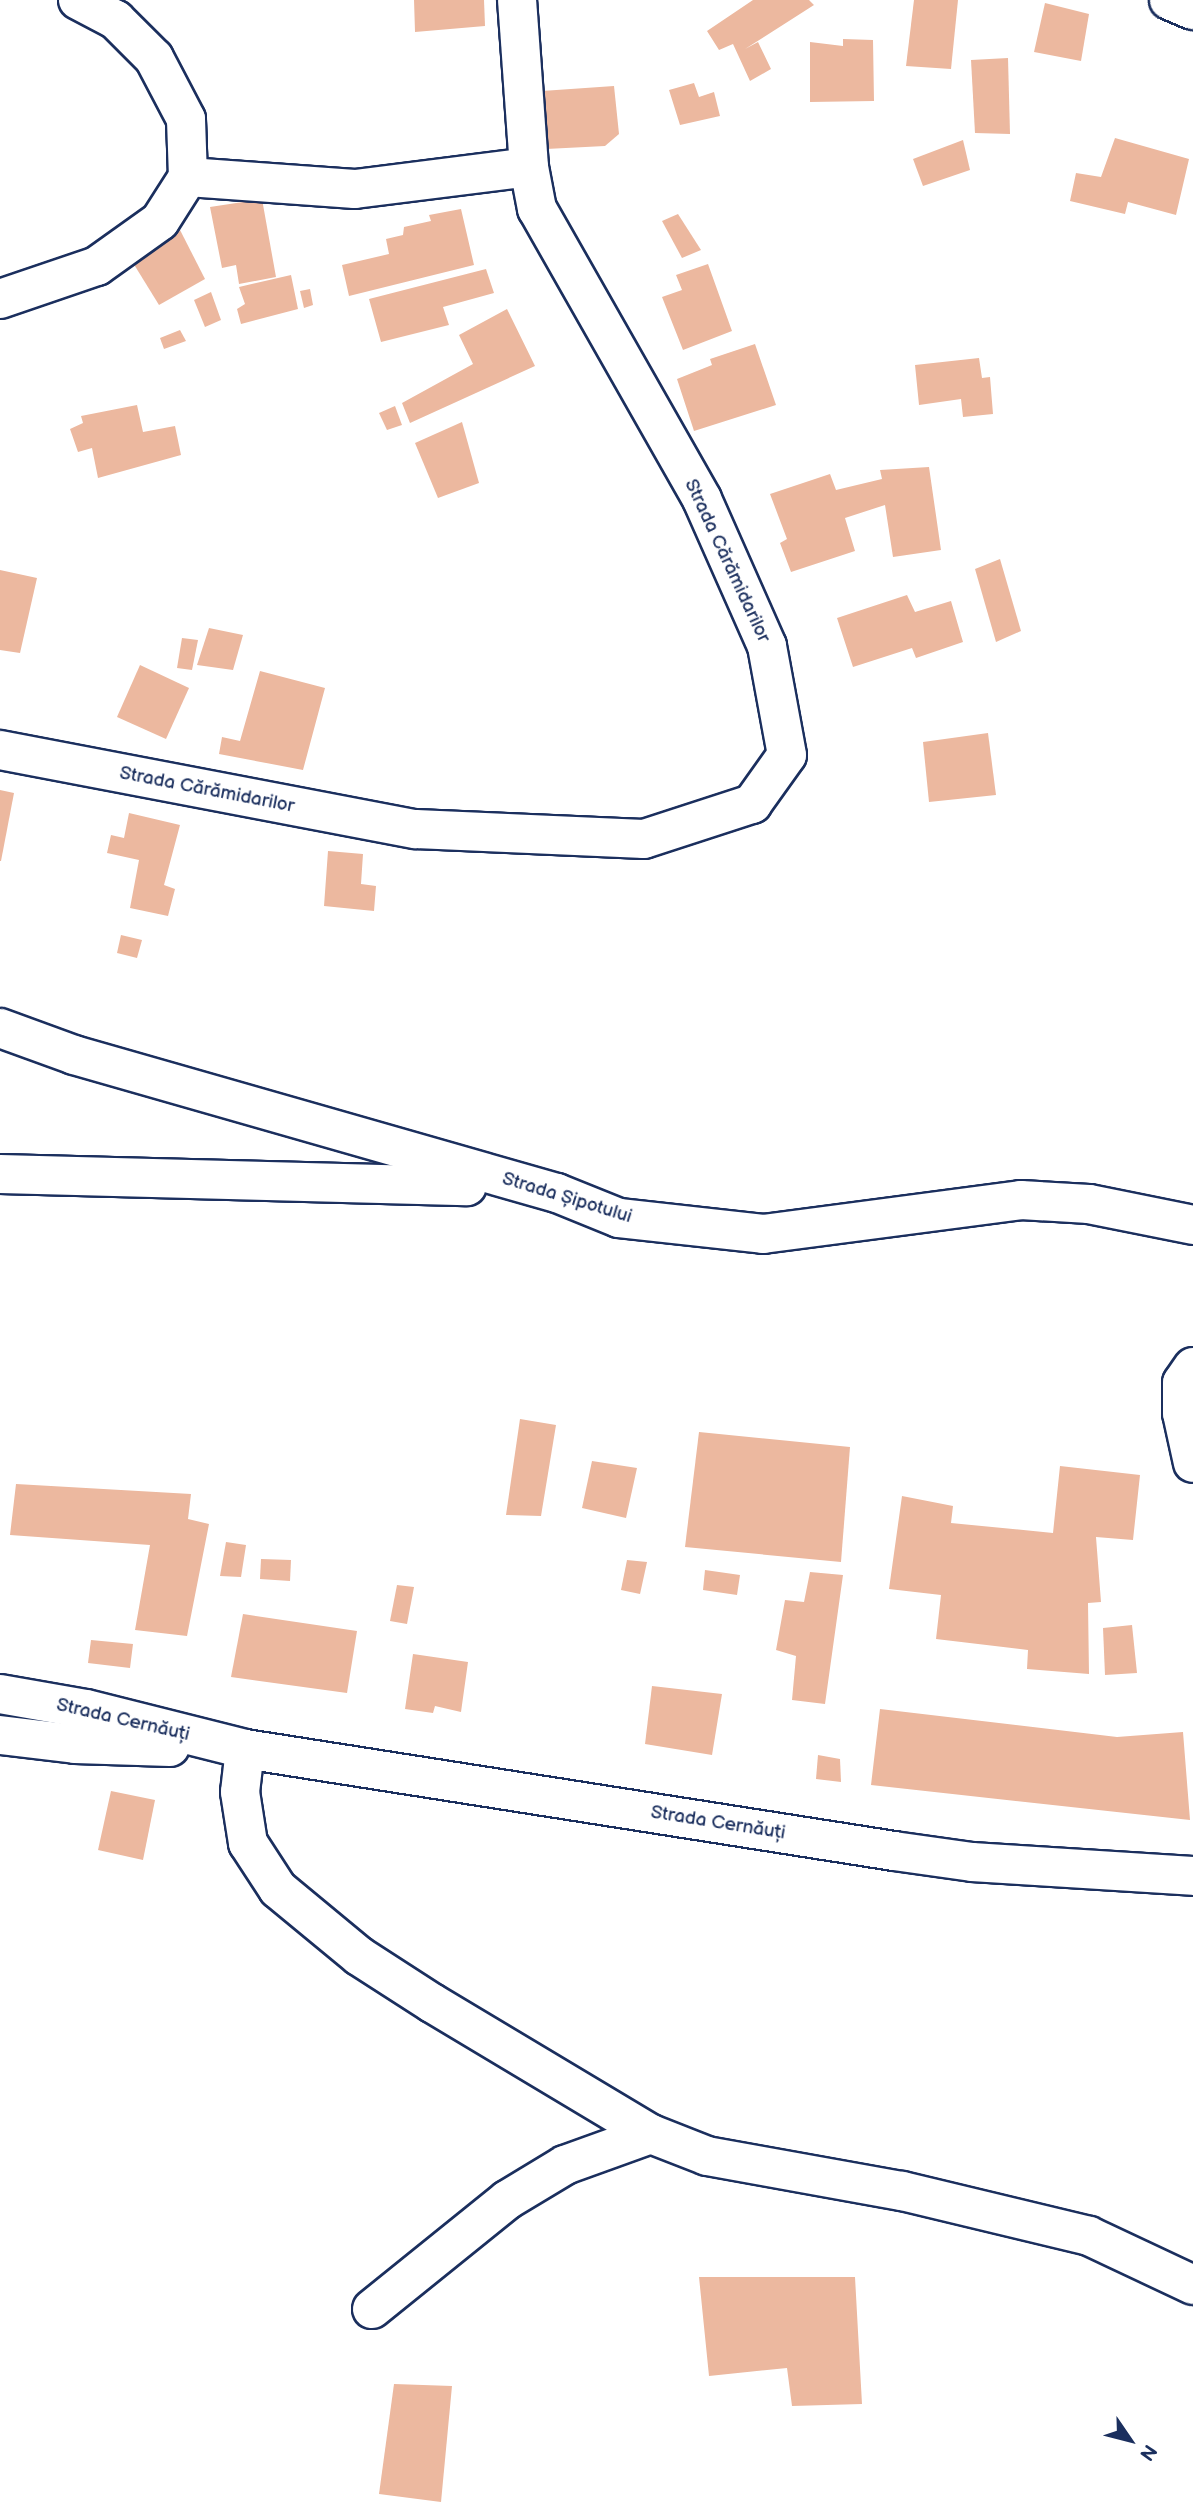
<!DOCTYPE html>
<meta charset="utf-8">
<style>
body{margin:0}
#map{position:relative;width:1193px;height:2503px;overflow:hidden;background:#fff;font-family:"Balsamiq Sans",sans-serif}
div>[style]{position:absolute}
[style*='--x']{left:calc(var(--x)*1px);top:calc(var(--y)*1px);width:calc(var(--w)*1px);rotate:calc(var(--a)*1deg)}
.building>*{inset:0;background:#ecb89f}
.roads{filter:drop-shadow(2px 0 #1b2f5e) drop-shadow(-2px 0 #1b2f5e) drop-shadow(0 2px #1b2f5e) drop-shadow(0 -2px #1b2f5e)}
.minor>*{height:38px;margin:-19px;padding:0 19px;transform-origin:19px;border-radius:19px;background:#fff}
.tertiary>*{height:38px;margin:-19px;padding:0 19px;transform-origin:19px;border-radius:19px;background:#fff}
span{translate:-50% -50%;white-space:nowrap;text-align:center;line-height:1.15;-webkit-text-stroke:5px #fff;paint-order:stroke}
.street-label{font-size:19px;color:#1b2f5e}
.north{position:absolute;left:1095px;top:2405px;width:70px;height:70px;-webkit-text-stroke:5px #fff;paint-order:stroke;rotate:125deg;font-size:19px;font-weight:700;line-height:28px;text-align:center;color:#1b2f5e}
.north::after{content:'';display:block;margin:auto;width:24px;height:32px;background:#1b2f5e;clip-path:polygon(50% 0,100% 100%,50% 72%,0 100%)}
</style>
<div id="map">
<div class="building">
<i style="clip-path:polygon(414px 0,484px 0,485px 26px,415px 32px)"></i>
<i style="clip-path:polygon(753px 0,809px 0,814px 5px,745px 49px,758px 42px,771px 69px,750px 81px,733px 44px,719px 50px,707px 31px)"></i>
<i style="clip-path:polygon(914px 0,958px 0,951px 69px,906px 66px)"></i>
<i style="clip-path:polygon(1045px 3px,1089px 14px,1081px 61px,1034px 52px)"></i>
<i style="clip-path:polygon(843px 39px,873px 40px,874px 101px,810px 102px,810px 42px,843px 46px)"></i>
<i style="clip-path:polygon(1008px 58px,1010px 134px,975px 133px,971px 60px)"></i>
<i style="clip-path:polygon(694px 83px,699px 97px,714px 92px,720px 116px,680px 125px,669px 90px)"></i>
<i style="clip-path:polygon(614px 86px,619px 134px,605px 146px,546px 149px,542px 91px)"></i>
<i style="clip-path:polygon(1115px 138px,1189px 159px,1176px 215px,1128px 202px,1125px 214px,1070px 201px,1076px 173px,1101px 177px)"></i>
<i style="clip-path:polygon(963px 140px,970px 170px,923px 186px,913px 159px)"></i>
<i style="clip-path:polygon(262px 199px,276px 277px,239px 284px,236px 265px,222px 268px,210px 207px)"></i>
<i style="clip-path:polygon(461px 209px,474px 265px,349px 296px,342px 265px,389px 254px,386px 239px,403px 235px,404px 227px,431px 221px,429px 215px)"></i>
<i style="clip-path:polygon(678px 214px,701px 250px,682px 258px,662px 221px)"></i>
<i style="clip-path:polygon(179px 228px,205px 279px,159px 305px,130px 258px)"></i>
<i style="clip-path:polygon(708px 264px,732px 331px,683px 350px,662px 297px,682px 290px,676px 275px)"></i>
<i style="clip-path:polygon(486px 269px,494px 293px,443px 307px,449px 325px,381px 342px,369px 299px)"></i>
<i style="clip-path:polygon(291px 275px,298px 309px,241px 324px,237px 309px,245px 304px,239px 287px)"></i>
<i style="clip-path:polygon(310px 289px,313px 305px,304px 308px,300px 291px)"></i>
<i style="clip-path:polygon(211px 292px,221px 320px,205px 327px,194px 300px)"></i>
<i style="clip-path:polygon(507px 309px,535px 366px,410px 423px,402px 403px,473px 364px,459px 335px)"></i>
<i style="clip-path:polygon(180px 330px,186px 341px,164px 349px,160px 338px)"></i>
<i style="clip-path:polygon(755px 344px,776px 405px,694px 431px,677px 379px,712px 365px,710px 359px)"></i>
<i style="clip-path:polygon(979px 358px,982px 378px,990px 377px,993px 414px,963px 417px,961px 399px,919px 405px,915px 365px)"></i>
<i style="clip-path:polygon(137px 405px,143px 432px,175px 426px,181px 455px,98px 478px,92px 448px,78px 452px,70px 429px,83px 423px,81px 416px)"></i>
<i style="clip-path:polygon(395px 406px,402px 425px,387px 430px,379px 413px)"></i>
<i style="clip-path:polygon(462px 422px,479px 483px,438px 498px,415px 443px)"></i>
<i style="clip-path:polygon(929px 467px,941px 550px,893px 557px,885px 505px,845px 518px,855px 551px,791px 572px,780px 543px,787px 539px,770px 494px,830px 474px,836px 490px,882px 479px,880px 470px)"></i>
<i style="clip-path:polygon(1000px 559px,1021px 631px,996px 642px,975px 569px)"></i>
<i style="clip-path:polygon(0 570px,37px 578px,20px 653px,0 650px)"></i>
<i style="clip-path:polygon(907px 595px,915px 612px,951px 601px,963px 642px,916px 658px,912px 648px,853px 667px,837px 618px)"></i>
<i style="clip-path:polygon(209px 628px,243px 635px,233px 670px,197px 665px)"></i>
<i style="clip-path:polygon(182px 638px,198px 640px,192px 670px,177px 668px)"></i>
<i style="clip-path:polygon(140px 665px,189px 688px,166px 739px,117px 717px)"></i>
<i style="clip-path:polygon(260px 671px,325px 688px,303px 770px,219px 754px,222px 737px,240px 741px)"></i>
<i style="clip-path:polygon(988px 733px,996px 795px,929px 802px,923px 742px)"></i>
<i style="clip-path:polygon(0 790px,14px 793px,1px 861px,0 861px)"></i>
<i style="clip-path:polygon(129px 813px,180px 825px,164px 885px,175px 889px,168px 916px,130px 908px,139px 860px,107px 853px,111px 835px,124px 838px)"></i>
<i style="clip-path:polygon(328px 851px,363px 854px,361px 884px,376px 886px,374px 911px,324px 906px)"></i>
<i style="clip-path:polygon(121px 935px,142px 940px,137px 958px,117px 953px)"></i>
<i style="clip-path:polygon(520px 1419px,556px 1425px,541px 1516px,506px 1515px)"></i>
<i style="clip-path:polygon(699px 1432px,850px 1447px,841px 1562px,685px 1547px)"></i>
<i style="clip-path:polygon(592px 1461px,637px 1468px,626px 1518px,582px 1508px)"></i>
<i style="clip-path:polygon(1060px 1466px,1140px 1475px,1133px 1540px,1096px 1537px,1101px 1602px,1088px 1603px,1089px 1674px,1027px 1669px,1028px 1650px,936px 1639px,941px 1595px,889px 1589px,902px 1496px,953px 1506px,951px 1523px,1053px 1533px)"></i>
<i style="clip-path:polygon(16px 1484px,191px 1494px,188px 1519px,209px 1524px,187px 1636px,135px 1630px,150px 1545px,10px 1535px)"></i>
<i style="clip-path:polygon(226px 1542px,246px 1545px,241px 1577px,220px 1576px)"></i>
<i style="clip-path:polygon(261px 1559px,291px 1560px,290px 1581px,260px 1579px)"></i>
<i style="clip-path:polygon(627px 1560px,647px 1562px,640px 1594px,621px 1590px)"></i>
<i style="clip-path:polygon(705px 1570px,740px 1575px,737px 1595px,703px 1590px)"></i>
<i style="clip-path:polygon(810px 1572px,843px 1575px,825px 1704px,792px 1700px,796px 1656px,776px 1650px,785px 1600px,804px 1602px)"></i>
<i style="clip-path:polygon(397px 1585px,414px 1587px,407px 1624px,390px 1621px)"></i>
<i style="clip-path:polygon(243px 1614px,357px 1631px,347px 1693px,231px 1677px)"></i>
<i style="clip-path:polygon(1132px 1625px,1137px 1673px,1105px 1675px,1103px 1628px)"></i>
<i style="clip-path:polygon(91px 1640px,133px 1644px,130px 1668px,88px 1663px)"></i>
<i style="clip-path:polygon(413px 1654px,468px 1662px,461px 1712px,435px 1706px,433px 1713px,405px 1709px)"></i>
<i style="clip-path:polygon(652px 1686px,722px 1694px,712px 1755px,645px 1744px)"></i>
<i style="clip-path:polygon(880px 1709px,1117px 1737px,1183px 1732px,1190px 1820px,871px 1785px)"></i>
<i style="clip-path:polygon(818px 1755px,840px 1759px,841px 1782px,816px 1779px)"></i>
<i style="clip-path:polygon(111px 1791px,155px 1800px,143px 1860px,98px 1850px)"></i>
<i style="clip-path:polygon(699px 2277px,855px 2277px,862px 2404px,792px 2406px,787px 2368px,709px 2376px)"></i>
<i style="clip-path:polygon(394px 2384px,452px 2386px,441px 2502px,379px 2494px)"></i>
</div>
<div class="roads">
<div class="minor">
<i style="--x:188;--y:177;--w:167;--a:4.1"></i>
<i style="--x:355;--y:189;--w:175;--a:-7.2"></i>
<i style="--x:0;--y:299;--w:102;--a:-18.8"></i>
<i style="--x:97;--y:266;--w:77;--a:-35.5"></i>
<i style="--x:160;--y:221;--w:52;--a:-57.5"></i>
<i style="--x:188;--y:177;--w:58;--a:-92"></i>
<i style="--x:186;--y:119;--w:69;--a:-117.7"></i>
<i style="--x:154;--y:58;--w:54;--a:-135"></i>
<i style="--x:116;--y:20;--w:43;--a:-152.2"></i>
<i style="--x:0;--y:750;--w:423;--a:10.8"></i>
<i style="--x:416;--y:829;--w:228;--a:2.5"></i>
<i style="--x:644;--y:839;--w:114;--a:-18"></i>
<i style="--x:752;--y:804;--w:60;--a:-54.5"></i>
<i style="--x:787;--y:755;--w:111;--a:-100.4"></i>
<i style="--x:767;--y:646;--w:161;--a:-113.9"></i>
<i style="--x:702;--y:499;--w:334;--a:-119.6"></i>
<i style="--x:537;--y:209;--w:43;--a:-100.8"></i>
<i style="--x:529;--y:167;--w:167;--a:-94.1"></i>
<i style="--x:0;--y:1028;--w:79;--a:20"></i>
<i style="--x:74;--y:1055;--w:502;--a:15.95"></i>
<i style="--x:557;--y:1193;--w:67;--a:22"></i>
<i style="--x:619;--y:1218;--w:145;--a:6.3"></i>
<i style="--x:763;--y:1234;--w:260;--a:-7.5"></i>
<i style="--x:1021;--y:1200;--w:68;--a:3.4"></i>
<i style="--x:1089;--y:1204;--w:106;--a:11.4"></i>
<i style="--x:0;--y:1174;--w:467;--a:1.5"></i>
<i style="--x:1193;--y:1367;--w:19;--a:125"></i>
<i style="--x:1182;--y:1383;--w:30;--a:90"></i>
<i style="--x:1182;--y:1413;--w:51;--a:77.6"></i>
<i style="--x:245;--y:1749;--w:43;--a:96.6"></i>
<i style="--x:240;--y:1792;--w:52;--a:81.1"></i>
<i style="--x:248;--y:1843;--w:55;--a:56.9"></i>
<i style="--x:278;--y:1889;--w:105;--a:39.6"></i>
<i style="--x:359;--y:1956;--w:87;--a:32.8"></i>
<i style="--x:432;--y:2003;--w:255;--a:30.9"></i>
<i style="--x:651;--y:2134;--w:60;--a:21.4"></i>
<i style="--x:707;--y:2156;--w:198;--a:10.2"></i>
<i style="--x:902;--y:2191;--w:192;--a:13.5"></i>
<i style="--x:1089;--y:2236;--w:115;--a:25.2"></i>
<i style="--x:372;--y:2309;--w:174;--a:-38.9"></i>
<i style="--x:507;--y:2200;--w:68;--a:-31.1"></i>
<i style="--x:565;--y:2165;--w:91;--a:-19.8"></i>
</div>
<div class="tertiary">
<i style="--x:1169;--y:0;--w:26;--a:23"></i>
<i style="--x:0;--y:1694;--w:87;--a:9.9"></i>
<i style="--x:86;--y:1709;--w:164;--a:14.1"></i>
<i style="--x:245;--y:1749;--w:657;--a:8.93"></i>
<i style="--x:894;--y:1851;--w:79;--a:8"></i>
<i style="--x:972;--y:1862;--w:221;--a:3.6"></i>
<i style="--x:0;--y:1735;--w:76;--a:6.8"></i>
<i style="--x:75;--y:1744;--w:95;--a:1.8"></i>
</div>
</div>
<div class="street-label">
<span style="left:727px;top:561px;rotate:65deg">Strada Cărămidarilor</span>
<span style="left:207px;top:790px;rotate:11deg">Strada Cărămidarilor</span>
<span style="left:567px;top:1198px;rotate:17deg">Strada Șipotului</span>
<span style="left:123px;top:1720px;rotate:13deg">Strada Cernăuți</span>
<span style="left:718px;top:1823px;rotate:9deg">Strada Cernăuți</span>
</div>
<div class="north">N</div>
</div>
